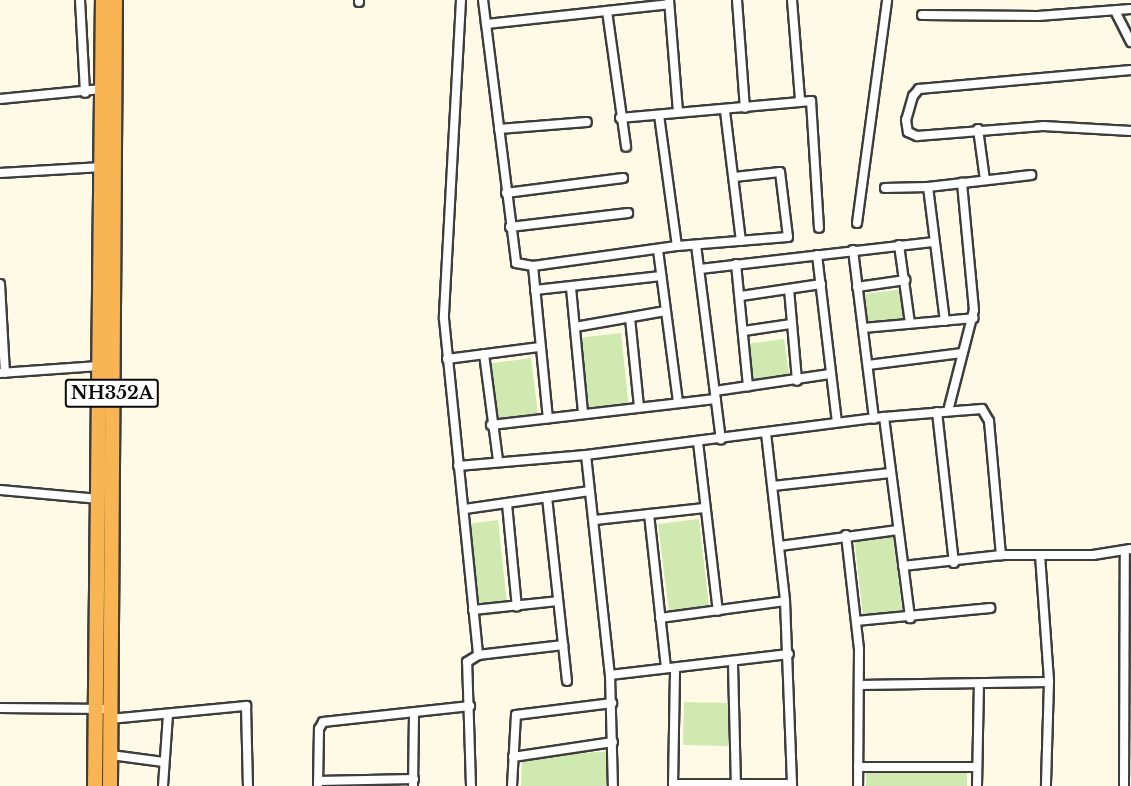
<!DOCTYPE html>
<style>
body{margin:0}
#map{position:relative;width:1131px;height:786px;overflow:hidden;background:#fffae6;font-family:"Libre Baskerville",serif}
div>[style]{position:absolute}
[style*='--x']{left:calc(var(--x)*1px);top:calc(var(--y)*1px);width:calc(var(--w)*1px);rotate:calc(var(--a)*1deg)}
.green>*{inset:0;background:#cfe9b1}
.roads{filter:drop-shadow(2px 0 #3d3d3d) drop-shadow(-2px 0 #3d3d3d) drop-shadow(0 2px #3d3d3d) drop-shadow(0 -2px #3d3d3d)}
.minor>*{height:8px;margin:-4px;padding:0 4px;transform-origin:4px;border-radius:4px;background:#fff}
.trunk>*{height:14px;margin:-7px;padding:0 7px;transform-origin:7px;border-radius:7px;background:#f9b453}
span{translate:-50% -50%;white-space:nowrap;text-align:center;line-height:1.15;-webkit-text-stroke:6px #fff;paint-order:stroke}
.shield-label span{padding:2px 4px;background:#fff;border:2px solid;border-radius:4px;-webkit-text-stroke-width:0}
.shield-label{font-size:18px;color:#0a0a0a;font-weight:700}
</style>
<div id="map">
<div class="green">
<i style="clip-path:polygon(903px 289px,907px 326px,869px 330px,865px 294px)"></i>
<i style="clip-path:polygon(621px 333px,629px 409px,587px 414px,578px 338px)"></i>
<i style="clip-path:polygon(784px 339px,790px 381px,752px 386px,747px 344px)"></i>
<i style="clip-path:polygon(531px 358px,539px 423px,495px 429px,487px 364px)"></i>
<i style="clip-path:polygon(699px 519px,709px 608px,669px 612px,658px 524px)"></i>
<i style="clip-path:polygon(498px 520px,508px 613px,477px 617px,467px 524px)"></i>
<i style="clip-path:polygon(893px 533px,902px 610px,863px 615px,854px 537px)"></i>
<i style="clip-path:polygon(684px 702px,729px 703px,728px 746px,683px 745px)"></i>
<i style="clip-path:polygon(610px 751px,609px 786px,521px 786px,522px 758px)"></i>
<i style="clip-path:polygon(866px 772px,967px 772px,967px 786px,866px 786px)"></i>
</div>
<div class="roads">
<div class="minor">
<i style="--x:80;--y:0;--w:93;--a:86.9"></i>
<i style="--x:359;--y:0;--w:2;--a:90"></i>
<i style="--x:461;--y:0;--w:319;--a:93.1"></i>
<i style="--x:444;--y:319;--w:338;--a:84.2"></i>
<i style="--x:483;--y:0;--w:265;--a:82.8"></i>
<i style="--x:516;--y:263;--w:17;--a:10"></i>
<i style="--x:533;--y:266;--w:145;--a:-7.9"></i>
<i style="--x:677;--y:246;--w:111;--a:-4.6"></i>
<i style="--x:788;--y:237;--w:65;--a:-97"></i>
<i style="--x:780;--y:172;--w:46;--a:173.8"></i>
<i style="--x:669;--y:0;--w:112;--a:85.4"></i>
<i style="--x:737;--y:0;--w:108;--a:85.8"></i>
<i style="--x:792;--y:0;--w:99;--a:85.4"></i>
<i style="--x:607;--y:11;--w:137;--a:82"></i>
<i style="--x:1115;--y:11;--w:35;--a:63"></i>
<i style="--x:922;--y:15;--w:116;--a:0.5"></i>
<i style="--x:1038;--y:16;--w:93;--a:-4.3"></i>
<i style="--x:486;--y:24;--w:184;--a:-6.2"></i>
<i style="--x:1131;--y:70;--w:213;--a:174.9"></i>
<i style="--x:919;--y:89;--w:9;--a:131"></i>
<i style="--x:913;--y:96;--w:25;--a:106"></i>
<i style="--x:906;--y:120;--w:12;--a:81"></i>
<i style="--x:908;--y:132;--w:10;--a:24"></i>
<i style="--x:917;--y:136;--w:126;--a:-4.5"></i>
<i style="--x:1043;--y:126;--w:88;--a:3.3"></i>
<i style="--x:0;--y:99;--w:102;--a:-5.6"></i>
<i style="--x:725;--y:111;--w:131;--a:83"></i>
<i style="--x:659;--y:115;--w:132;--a:82.2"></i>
<i style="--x:620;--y:118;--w:192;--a:-5.1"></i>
<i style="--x:811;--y:101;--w:127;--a:86.4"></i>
<i style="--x:499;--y:129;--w:88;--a:-4.5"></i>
<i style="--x:978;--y:129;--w:51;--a:82.2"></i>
<i style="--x:0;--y:173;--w:102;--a:-3.4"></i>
<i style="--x:928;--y:187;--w:135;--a:82.8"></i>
<i style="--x:885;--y:188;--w:43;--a:-1.3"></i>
<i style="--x:928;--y:187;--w:104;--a:-6.6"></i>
<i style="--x:506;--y:193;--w:118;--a:-7.3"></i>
<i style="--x:857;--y:223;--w:225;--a:-82.3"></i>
<i style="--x:510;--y:227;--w:119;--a:-6.8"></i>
<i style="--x:696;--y:245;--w:196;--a:82.7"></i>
<i style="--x:899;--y:245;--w:79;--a:82"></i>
<i style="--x:658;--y:250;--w:153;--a:82.5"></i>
<i style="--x:853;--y:250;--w:170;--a:82.9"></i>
<i style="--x:817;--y:255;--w:168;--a:83.2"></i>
<i style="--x:736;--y:264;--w:123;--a:84.4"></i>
<i style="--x:533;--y:266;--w:153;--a:84.4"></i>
<i style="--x:700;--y:269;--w:236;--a:-6.6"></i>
<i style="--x:0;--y:284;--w:89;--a:86.8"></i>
<i style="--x:857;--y:287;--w:49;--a:-8.3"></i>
<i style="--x:571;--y:288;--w:125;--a:84.5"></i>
<i style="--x:789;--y:289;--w:92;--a:85"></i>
<i style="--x:535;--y:290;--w:127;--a:-6.3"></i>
<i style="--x:741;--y:296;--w:81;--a:-8.5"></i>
<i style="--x:630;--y:318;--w:89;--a:84.2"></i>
<i style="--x:575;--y:327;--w:92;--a:-10"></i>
<i style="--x:863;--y:328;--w:111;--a:-5.1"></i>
<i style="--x:744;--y:331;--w:48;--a:-8.5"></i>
<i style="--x:484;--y:354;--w:108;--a:82.5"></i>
<i style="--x:447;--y:359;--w:94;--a:-7.4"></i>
<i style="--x:868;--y:365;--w:95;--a:-7.3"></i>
<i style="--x:0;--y:373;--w:99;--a:-4"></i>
<i style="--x:715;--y:391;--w:116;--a:-8.4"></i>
<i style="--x:948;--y:411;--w:104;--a:-75.6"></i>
<i style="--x:974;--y:310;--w:128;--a:-95.4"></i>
<i style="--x:937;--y:412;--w:152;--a:83.6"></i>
<i style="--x:884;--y:417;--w:203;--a:82.6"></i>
<i style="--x:491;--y:425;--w:226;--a:-6.6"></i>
<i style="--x:766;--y:433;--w:169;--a:83.5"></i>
<i style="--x:785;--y:601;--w:185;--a:87.8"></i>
<i style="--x:698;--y:442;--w:170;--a:83.3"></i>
<i style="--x:586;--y:455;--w:221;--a:83.8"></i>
<i style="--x:610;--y:675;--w:111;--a:88.5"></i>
<i style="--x:458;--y:466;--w:128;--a:-4.9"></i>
<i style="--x:586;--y:455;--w:300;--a:-7.3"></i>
<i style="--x:884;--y:417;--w:98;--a:-4.7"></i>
<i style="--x:982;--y:409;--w:14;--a:60"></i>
<i style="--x:989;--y:421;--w:135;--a:84.9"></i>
<i style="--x:773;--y:486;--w:118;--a:-6.3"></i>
<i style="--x:0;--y:490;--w:98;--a:5.2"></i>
<i style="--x:547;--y:497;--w:185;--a:83.8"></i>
<i style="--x:507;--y:504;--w:103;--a:84.5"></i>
<i style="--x:465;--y:509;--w:126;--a:-8.2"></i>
<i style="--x:649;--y:514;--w:155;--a:83.7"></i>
<i style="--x:595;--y:520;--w:110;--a:-6.3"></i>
<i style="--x:846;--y:535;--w:115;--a:83.5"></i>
<i style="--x:859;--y:649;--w:137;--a:90.4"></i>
<i style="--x:780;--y:546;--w:119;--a:-7.7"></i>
<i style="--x:1040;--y:555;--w:127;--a:85.9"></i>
<i style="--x:1049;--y:682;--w:104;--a:91.7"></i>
<i style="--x:903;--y:566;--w:99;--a:-6.4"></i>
<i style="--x:1001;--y:555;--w:92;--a:0"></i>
<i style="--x:1093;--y:555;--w:38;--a:-9"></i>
<i style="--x:473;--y:610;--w:85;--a:-6"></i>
<i style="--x:660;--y:618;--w:126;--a:-7.7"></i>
<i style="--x:856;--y:621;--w:135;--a:-5.5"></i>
<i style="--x:733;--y:664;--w:120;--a:88.6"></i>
<i style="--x:610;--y:675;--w:180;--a:-6.7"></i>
<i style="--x:860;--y:685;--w:189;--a:-0.9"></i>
<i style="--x:0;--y:708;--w:109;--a:0.5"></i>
<i style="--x:110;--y:719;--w:137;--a:-5.5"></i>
<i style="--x:246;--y:706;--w:80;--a:88.6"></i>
<i style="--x:111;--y:755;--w:53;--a:7.5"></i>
<i style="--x:513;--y:757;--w:101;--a:-8.5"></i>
<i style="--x:858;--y:767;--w:119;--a:0"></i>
<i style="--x:318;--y:781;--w:96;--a:-1.2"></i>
<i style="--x:673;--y:784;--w:119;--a:0"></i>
<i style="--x:163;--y:786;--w:72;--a:-86"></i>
<i style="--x:318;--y:786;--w:57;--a:-89"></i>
<i style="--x:319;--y:729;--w:8;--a:-60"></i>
<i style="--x:323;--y:722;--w:148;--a:-6.2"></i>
<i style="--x:413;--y:786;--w:72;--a:-89.2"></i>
<i style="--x:471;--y:786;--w:124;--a:-91.8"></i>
<i style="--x:467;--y:662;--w:13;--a:-32"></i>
<i style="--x:478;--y:655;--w:86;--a:-6.7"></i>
<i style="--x:512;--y:786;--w:71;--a:-86.8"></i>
<i style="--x:516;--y:715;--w:97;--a:-7.1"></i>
<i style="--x:673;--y:786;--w:117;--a:-89"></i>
<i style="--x:977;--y:786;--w:100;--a:-88.9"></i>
<i style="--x:1124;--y:786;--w:236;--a:-89.8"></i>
</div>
<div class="trunk">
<i style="--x:95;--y:786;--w:786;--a:-89.42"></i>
<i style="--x:110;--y:786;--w:786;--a:-89.64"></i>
</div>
</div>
<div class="shield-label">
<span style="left:112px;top:393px">NH352A</span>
</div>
</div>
